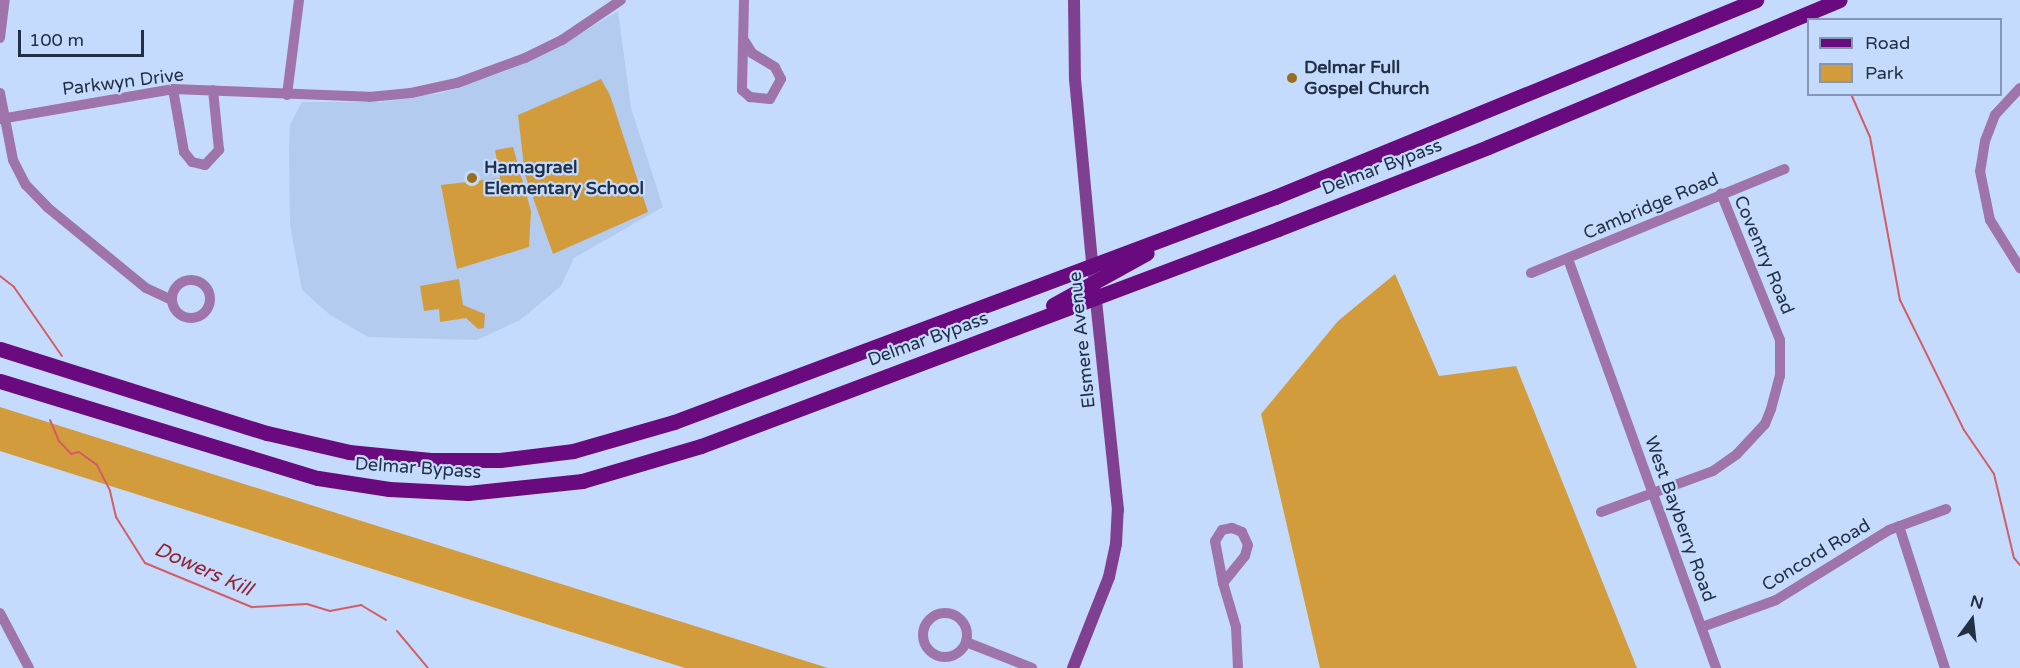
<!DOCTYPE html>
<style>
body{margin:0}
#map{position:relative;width:2020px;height:668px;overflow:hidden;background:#c4dbfd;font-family:"Varela Round",sans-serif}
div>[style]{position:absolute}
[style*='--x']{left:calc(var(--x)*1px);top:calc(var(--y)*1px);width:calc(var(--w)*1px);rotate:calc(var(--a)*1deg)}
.built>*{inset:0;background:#b2cbef}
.green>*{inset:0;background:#d29c3d}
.stream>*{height:2px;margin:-1px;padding:0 1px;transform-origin:1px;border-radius:1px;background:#d35d64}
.minor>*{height:10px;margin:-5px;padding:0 5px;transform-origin:5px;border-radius:5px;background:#9f74ab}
.minor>.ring{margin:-5px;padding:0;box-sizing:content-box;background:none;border:10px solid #9f74ab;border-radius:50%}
.secondary>*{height:12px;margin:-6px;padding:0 6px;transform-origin:6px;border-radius:6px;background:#804092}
.primary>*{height:15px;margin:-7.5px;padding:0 7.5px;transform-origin:7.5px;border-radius:7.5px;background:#690a7f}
.dots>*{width:16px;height:16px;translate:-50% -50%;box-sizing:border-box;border:3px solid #c4dbfd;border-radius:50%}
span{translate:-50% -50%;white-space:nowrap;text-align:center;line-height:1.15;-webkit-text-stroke:4.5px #c4dbfd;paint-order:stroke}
.poi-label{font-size:18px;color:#223046;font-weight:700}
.left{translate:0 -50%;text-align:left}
.street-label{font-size:18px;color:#223046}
.water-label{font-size:20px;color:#912332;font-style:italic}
.legend{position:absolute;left:1807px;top:18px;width:195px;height:78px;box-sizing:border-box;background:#c4dbfd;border:2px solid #8397b4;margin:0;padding:8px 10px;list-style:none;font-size:18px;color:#223046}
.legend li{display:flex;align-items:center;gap:12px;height:30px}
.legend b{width:30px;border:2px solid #8397b4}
.north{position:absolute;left:1942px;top:590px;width:60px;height:60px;-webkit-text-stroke:4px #c4dbfd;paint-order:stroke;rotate:15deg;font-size:16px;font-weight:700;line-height:24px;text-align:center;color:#223046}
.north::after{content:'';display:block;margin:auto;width:21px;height:27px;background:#223046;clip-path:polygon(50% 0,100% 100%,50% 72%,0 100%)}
.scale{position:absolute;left:18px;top:30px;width:126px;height:27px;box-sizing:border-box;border:3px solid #223046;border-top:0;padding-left:8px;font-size:18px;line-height:21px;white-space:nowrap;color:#223046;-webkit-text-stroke:4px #c4dbfd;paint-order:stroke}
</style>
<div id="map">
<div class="built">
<i style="clip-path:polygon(618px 11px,631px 108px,663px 207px,574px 258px,561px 286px,520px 320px,477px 340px,368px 337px,330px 315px,302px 290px,290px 225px,289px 150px,290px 125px,302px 102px,381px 102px,441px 93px,506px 71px,551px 51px)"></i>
</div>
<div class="green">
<i style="clip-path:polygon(601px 79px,610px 95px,648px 212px,553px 254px,525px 175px,518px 115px)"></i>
<i style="clip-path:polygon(513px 147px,531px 211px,529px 247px,457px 269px,441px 185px,500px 178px,495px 150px)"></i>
<i style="clip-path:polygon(1395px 274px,1439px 376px,1516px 366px,1637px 668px,1320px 668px,1261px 414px,1338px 321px)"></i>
<i style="clip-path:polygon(459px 279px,463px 305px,485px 314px,484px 328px,478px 329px,466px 318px,440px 322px,439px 309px,424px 311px,420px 286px)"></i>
<i style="clip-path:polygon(0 407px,828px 668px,685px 668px,0 451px)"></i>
</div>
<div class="stream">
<i style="--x:1851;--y:94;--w:47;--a:66.2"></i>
<i style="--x:1870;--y:137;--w:166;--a:79.6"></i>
<i style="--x:1900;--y:300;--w:145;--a:63.8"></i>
<i style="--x:1964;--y:430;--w:53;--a:55.7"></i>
<i style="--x:1994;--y:474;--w:86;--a:76.6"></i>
<i style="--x:2014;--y:558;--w:9;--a:49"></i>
<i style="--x:0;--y:276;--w:18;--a:38"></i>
<i style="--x:14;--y:287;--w:84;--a:55.2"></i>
<i style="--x:50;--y:420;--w:23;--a:67"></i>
<i style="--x:59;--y:441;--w:18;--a:47"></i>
<i style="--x:71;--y:454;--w:8;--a:-14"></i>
<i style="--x:79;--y:452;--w:22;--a:36"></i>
<i style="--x:97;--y:465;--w:29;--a:63"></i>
<i style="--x:110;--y:491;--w:27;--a:77"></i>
<i style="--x:116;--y:517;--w:54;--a:57.8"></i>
<i style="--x:145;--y:563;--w:116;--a:22.4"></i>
<i style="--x:252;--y:607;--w:55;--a:-3.1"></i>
<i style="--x:307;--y:604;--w:24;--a:17"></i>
<i style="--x:330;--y:611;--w:32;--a:-11"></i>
<i style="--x:361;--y:605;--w:29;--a:31"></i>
<i style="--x:397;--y:631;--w:48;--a:50"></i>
</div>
<div class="minor">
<i style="--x:744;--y:0;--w:90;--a:91.3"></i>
<i style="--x:742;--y:90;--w:11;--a:41"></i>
<i style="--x:750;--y:97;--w:20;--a:6"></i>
<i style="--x:770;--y:99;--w:23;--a:-61"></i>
<i style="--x:781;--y:79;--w:13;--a:-117"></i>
<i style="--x:775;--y:67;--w:27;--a:-149"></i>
<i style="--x:752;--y:53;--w:13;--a:-122"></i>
<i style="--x:0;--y:38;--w:38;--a:-83"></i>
<i style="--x:2020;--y:88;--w:37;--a:133"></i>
<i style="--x:1995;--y:115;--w:28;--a:111"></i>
<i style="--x:1985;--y:141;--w:30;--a:99"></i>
<i style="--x:1980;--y:171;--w:50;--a:78.5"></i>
<i style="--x:1990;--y:220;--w:57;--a:58"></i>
<i style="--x:173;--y:89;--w:64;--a:80.1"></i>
<i style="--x:184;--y:152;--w:13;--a:51"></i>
<i style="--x:192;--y:162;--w:13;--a:13"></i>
<i style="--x:205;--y:165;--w:21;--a:-47"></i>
<i style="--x:219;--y:150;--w:60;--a:-95.7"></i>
<i style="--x:0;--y:93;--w:68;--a:79"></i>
<i style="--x:13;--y:160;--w:28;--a:63"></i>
<i style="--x:26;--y:185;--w:30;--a:46"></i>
<i style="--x:47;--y:207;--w:128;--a:39.3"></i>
<i style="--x:146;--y:288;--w:26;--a:25"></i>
<i style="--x:287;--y:95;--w:96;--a:-82.8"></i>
<i style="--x:0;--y:119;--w:176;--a:-9.8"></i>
<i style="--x:173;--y:89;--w:196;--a:2.3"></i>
<i style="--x:369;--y:97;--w:42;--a:-5.4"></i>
<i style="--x:411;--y:93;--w:47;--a:-12.3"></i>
<i style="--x:457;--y:83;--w:72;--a:-20.2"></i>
<i style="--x:525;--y:58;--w:41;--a:-25.9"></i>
<i style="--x:562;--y:40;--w:71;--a:-34.1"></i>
<i style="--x:1568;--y:259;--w:435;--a:70.1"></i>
<i style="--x:1531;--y:273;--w:274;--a:-22.3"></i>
<i class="ring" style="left:172px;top:280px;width:28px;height:28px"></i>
<i style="--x:1601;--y:512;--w:119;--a:-20.1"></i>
<i style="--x:1713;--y:471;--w:29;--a:-35"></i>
<i style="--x:1737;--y:454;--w:41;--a:-47"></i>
<i style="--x:1765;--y:424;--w:16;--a:-68"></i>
<i style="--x:1771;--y:409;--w:34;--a:-75"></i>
<i style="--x:1780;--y:376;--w:36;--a:-90"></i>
<i style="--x:1780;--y:340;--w:158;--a:-111.9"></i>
<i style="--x:1899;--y:526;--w:149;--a:72.1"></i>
<i style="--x:1223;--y:583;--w:35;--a:-51"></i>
<i style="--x:1245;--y:556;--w:11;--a:-75"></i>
<i style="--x:1248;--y:545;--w:14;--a:-115"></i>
<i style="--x:1242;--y:532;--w:11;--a:-158"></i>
<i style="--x:1232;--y:528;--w:10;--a:169"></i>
<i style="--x:1222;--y:530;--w:13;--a:122"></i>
<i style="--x:1215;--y:541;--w:43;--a:79.2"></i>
<i style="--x:1223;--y:583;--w:46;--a:73.5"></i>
<i style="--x:1236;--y:627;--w:41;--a:87.2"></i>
<i class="ring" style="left:923px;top:613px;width:34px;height:34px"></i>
<i style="--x:0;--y:613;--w:62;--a:62.2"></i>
<i style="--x:1702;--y:627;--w:79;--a:-20"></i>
<i style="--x:1776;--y:600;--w:133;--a:-31.8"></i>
<i style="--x:1889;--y:530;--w:61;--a:-20.2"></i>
<i style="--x:966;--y:642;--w:71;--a:21.5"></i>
</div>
<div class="secondary">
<i style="--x:1074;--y:0;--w:79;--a:89.3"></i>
<i style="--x:1075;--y:79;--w:196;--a:84.7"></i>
<i style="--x:1073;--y:668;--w:98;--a:-68.4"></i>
<i style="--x:1109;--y:577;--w:34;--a:-78"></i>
<i style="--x:1116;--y:544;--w:34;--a:-87"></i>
<i style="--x:1118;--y:510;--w:220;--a:-96"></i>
</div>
<div class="primary">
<i style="--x:1053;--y:305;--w:107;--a:-29"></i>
<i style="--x:0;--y:349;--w:280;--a:17.5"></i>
<i style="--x:267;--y:433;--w:84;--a:13"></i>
<i style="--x:349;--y:452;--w:82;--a:5.6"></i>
<i style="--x:431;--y:460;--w:69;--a:0"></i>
<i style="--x:500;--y:460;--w:74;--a:-7"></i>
<i style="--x:573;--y:451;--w:105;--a:-16"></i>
<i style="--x:674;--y:422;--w:642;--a:-20.52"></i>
<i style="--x:1275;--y:197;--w:520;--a:-22.27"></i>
<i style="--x:0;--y:381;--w:332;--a:17"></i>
<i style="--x:318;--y:478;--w:72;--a:8.8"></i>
<i style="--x:389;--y:489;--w:79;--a:2.9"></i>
<i style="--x:468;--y:493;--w:115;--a:-6"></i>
<i style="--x:582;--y:481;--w:124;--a:-16.4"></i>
<i style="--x:701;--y:446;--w:616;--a:-20.61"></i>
<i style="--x:1278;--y:229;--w:225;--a:-21.3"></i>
<i style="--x:1488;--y:147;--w:381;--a:-22.7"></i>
</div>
<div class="dots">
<i style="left:1292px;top:78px;background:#986d1b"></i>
<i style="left:472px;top:178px;background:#986d1b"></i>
</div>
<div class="poi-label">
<span class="left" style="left:1304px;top:78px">Delmar Full<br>Gospel Church</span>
<span class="left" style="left:484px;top:178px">Hamagrael<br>Elementary School</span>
</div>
<div class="street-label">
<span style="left:123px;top:82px;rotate:-7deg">Parkwyn Drive</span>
<span style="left:1382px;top:167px;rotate:-21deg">Delmar Bypass</span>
<span style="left:1651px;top:206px;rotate:-23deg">Cambridge Road</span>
<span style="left:1764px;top:255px;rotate:67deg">Coventry Road</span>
<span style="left:928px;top:339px;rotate:-20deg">Delmar Bypass</span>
<span style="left:1082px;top:340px;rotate:-96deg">Elsmere Avenue</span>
<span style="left:418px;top:468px;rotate:4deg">Delmar Bypass</span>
<span style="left:1680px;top:519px;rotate:70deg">West Bayberry Road</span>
<span style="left:1816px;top:555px;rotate:-31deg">Concord Road</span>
</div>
<div class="water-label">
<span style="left:203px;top:570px;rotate:24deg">Dowers Kill</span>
</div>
<ul class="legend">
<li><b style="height:8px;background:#690a7f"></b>Road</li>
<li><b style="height:16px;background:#d29c3d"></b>Park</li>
</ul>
<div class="north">N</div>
<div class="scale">100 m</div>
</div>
